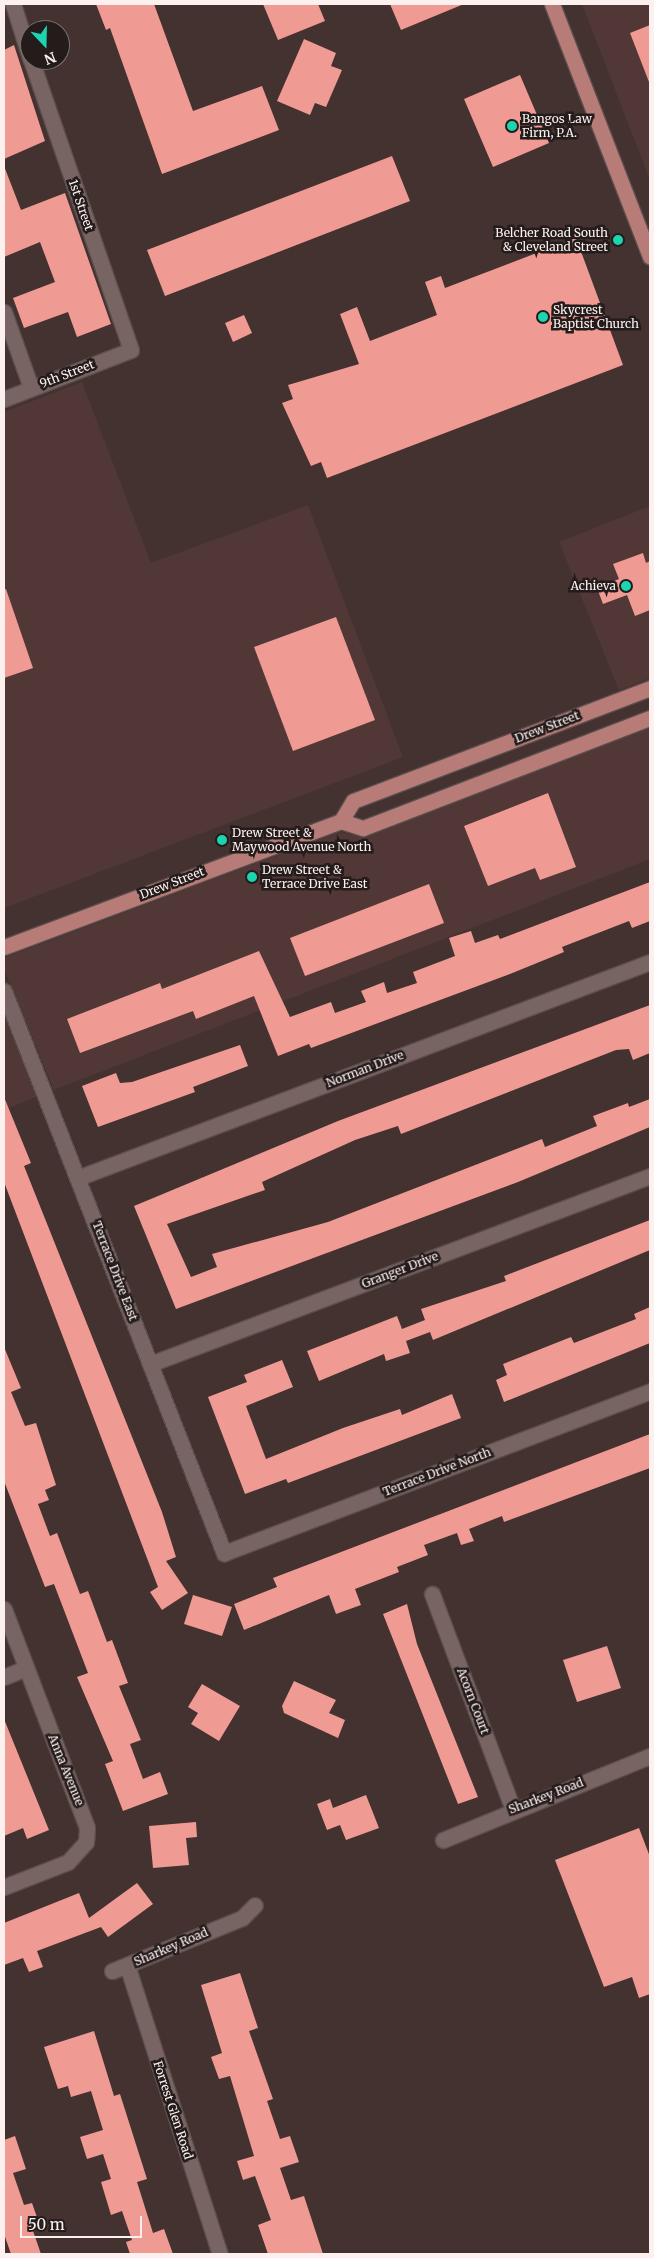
<!DOCTYPE html>
<style>
body{margin:0}
#map{position:relative;width:654px;height:2258px;overflow:hidden;background:#433230;font-family:Merriweather,serif}
div>[style]{position:absolute}
[style*='--x']{left:calc(var(--x)*1px);top:calc(var(--y)*1px);width:calc(var(--w)*1px);rotate:calc(var(--a)*1deg)}
.built>*{inset:0;background:#513836}
.building>*{inset:0;background:#f09a94}
.roads{filter:drop-shadow(1px 0 #5c4e4c) drop-shadow(-1px 0 #5c4e4c) drop-shadow(0 1px #5c4e4c) drop-shadow(0 -1px #5c4e4c)}
.minor>*{height:15px;margin:-7.5px;padding:0 7.5px;transform-origin:7.5px;border-radius:7.5px;background:#786462}
.major>*{height:15px;margin:-7.5px;padding:0 7.5px;transform-origin:7.5px;border-radius:7.5px;background:#b77c78}
.dots>*{width:14px;height:14px;translate:-50% -50%;box-sizing:border-box;border:2px solid #241c1b;border-radius:50%}
span{translate:-50% -50%;white-space:nowrap;text-align:center;line-height:1.15;-webkit-text-stroke:5px #241c1b;paint-order:stroke}
.poi-label{font-size:12px;color:#fdf1f0}
.left{translate:0 -50%;text-align:left}
.right{translate:-100% -50%;text-align:right}
.street-label{font-size:12px;color:#fdf1f0}
.frame{position:absolute;inset:0;border:5px solid #fdf1f0;pointer-events:none}
.north{position:absolute;left:20px;top:20px;width:50px;height:50px;box-sizing:border-box;background:#241c1b;border:1px solid #7b7170;border-radius:50%;rotate:159deg;font-size:14px;font-weight:700;line-height:20px;text-align:center;color:#fdf1f0}
.north::after{content:'';display:block;margin:auto;width:18px;height:22px;background:#1bd5b1;clip-path:polygon(50% 0,100% 100%,50% 72%,0 100%)}
.scale{position:absolute;left:20px;top:2216px;width:122px;height:22px;box-sizing:border-box;border:2px solid #fdf1f0;border-top:0;padding-left:6px;font-size:15px;line-height:18px;white-space:nowrap;color:#fdf1f0;-webkit-text-stroke:4px #241c1b;paint-order:stroke}
</style>
<div id="map">
<div class="built">
<i style="clip-path:polygon(582px 4px,650px 4px,650px 180px)"></i>
<i style="clip-path:polygon(82px 382px,151px 563px,308px 505px,403px 757px,4px 908px,4px 412px)"></i>
<i style="clip-path:polygon(650px 506px,650px 678px,619px 690px,559px 542px)"></i>
<i style="clip-path:polygon(650px 728px,650px 859px,54px 1090px,4px 969px,4px 958px,340px 832px,366px 837px)"></i>
<i style="clip-path:polygon(4px 1013px,38px 1096px,4px 1110px)"></i>
</div>
<div class="building">
<i style="clip-path:polygon(96px 4px,154px 4px,193px 111px,262px 86px,279px 130px,162px 174px,110px 28px,106px 30px)"></i>
<i style="clip-path:polygon(263px 4px,318px 4px,325px 21px,278px 40px)"></i>
<i style="clip-path:polygon(390px 4px,464px 4px,401px 30px)"></i>
<i style="clip-path:polygon(650px 25px,650px 81px,649px 82px,630px 33px)"></i>
<i style="clip-path:polygon(304px 39px,336px 53px,331px 66px,342px 70px,326px 107px,315px 103px,310px 115px,277px 101px)"></i>
<i style="clip-path:polygon(14px 45px,45px 141px,4px 159px,4px 50px)"></i>
<i style="clip-path:polygon(520px 75px,549px 143px,493px 167px,464px 99px)"></i>
<i style="clip-path:polygon(392px 156px,410px 201px,165px 296px,147px 250px)"></i>
<i style="clip-path:polygon(4px 166px,21px 210px,65px 193px,111px 324px,77px 337px,68px 312px,24px 328px,13px 298px,55px 282px,40px 242px,4px 257px)"></i>
<i style="clip-path:polygon(576px 238px,623px 365px,327px 478px,321px 462px,311px 466px,282px 403px,293px 399px,288px 385px,359px 364px,340px 314px,357px 307px,370px 341px,437px 315px,425px 282px,441px 276px,445px 288px)"></i>
<i style="clip-path:polygon(244px 315px,252px 333px,233px 342px,225px 323px)"></i>
<i style="clip-path:polygon(643px 553px,646px 563px,650px 561px,650px 610px,635px 616px,627px 595px,603px 604px,597px 588px,619px 579px,613px 564px)"></i>
<i style="clip-path:polygon(6px 589px,33px 668px,4px 678px,4px 590px)"></i>
<i style="clip-path:polygon(336px 617px,375px 720px,293px 751px,254px 647px)"></i>
<i style="clip-path:polygon(548px 793px,576px 867px,540px 880px,535px 868px,488px 886px,464px 826px)"></i>
<i style="clip-path:polygon(650px 882px,650px 921px,632px 928px,629px 921px,562px 947px,564px 952px,510px 974px,311px 1048px,309px 1044px,278px 1056px,254px 996px,196px 1019px,193px 1011px,80px 1053px,67px 1019px,160px 983px,162px 989px,259px 951px,290px 1017px,331px 1002px,335px 1013px,366px 1002px,361px 991px,384px 982px,387px 993px,417px 983px,413px 972px,455px 956px,449px 938px,471px 931px,475px 943px,498px 935px,500px 939px)"></i>
<i style="clip-path:polygon(429px 884px,444px 923px,305px 976px,290px 938px)"></i>
<i style="clip-path:polygon(650px 1005px,650px 1053px,633px 1060px,629px 1049px,616px 1050px,401px 1134px,398px 1126px,355px 1140px,262px 1182px,265px 1190px,167px 1224px,191px 1277px,217px 1267px,212px 1254px,328px 1222px,542px 1139px,545px 1147px,597px 1126px,593px 1116px,628px 1103px,629px 1107px,650px 1099px,650px 1127px,518px 1182px,176px 1309px,134px 1206px,338px 1121px)"></i>
<i style="clip-path:polygon(240px 1045px,248px 1066px,193px 1087px,195px 1092px,98px 1127px,82px 1086px,116px 1073px,120px 1083px,132px 1082px)"></i>
<i style="clip-path:polygon(4px 1097px,31px 1163px,24px 1166px,162px 1512px,176px 1557px,166px 1561px,188px 1593px,162px 1610px,150px 1592px,158px 1587px,4px 1182px)"></i>
<i style="clip-path:polygon(650px 1220px,650px 1250px,433px 1340px,430px 1332px,406px 1341px,410px 1353px,386px 1361px,384px 1354px,319px 1381px,307px 1351px,397px 1316px,402px 1329px,425px 1320px,421px 1309px,506px 1281px,504px 1276px)"></i>
<i style="clip-path:polygon(650px 1307px,650px 1343px,504px 1402px,496px 1380px,507px 1375px,503px 1364px,571px 1337px,574px 1343px,636px 1319px,634px 1314px)"></i>
<i style="clip-path:polygon(4px 1347px,21px 1388px,11px 1392px,25px 1426px,36px 1423px,56px 1485px,45px 1490px,49px 1500px,38px 1504px,50px 1536px,57px 1533px,80px 1594px,88px 1591px,107px 1642px,112px 1640px,128px 1683px,119px 1686px,141px 1740px,130px 1744px,143px 1779px,160px 1772px,168px 1794px,123px 1811px,105px 1764px,113px 1761px,77px 1677px,88px 1673px,54px 1584px,45px 1587px,4px 1481px)"></i>
<i style="clip-path:polygon(282px 1360px,293px 1387px,246px 1406px,266px 1459px,343px 1428px,400px 1409px,402px 1415px,452px 1394px,461px 1418px,288px 1483px,286px 1479px,245px 1494px,208px 1397px,247px 1382px,244px 1375px)"></i>
<i style="clip-path:polygon(650px 1434px,650px 1468px,504px 1522px,502px 1516px,469px 1529px,474px 1541px,461px 1545px,457px 1533px,424px 1545px,428px 1555px,397px 1567px,399px 1572px,355px 1589px,361px 1605px,336px 1614px,329px 1595px,244px 1630px,234px 1604px,277px 1587px,273px 1578px)"></i>
<i style="clip-path:polygon(193px 1595px,232px 1607px,222px 1636px,184px 1624px)"></i>
<i style="clip-path:polygon(407px 1604px,417px 1644px,478px 1797px,458px 1804px,383px 1614px)"></i>
<i style="clip-path:polygon(607px 1646px,621px 1688px,577px 1702px,563px 1660px)"></i>
<i style="clip-path:polygon(294px 1681px,336px 1700px,329px 1713px,345px 1720px,338px 1738px,284px 1713px,282px 1706px)"></i>
<i style="clip-path:polygon(202px 1684px,240px 1706px,219px 1741px,191px 1724px,198px 1713px,188px 1707px)"></i>
<i style="clip-path:polygon(4px 1719px,49px 1830px,27px 1839px,23px 1828px,4px 1836px)"></i>
<i style="clip-path:polygon(366px 1795px,379px 1828px,346px 1840px,340px 1825px,327px 1830px,317px 1804px,330px 1799px,333px 1808px)"></i>
<i style="clip-path:polygon(196px 1822px,197px 1837px,186px 1838px,189px 1865px,153px 1868px,149px 1826px)"></i>
<i style="clip-path:polygon(639px 1828px,650px 1857px,650px 1994px,639px 1998px,632px 1977px,604px 1987px,555px 1860px)"></i>
<i style="clip-path:polygon(137px 1883px,153px 1904px,108px 1937px,101px 1927px,37px 1951px,43px 1967px,29px 1972px,23px 1958px,4px 1965px,4px 1923px,79px 1893px,89px 1918px)"></i>
<i style="clip-path:polygon(240px 1973px,258px 2028px,249px 2031px,273px 2099px,267px 2101px,280px 2139px,290px 2136px,299px 2162px,280px 2168px,291px 2200px,304px 2196px,323px 2254px,268px 2254px,258px 2225px,271px 2220px,255px 2176px,243px 2180px,237px 2161px,254px 2156px,230px 2076px,219px 2079px,211px 2057px,222px 2053px,201px 1985px)"></i>
<i style="clip-path:polygon(94px 2031px,114px 2096px,120px 2094px,147px 2179px,137px 2182px,153px 2233px,164px 2229px,173px 2254px,130px 2254px,126px 2242px,132px 2240px,122px 2211px,111px 2215px,101px 2182px,111px 2179px,103px 2154px,87px 2159px,80px 2137px,103px 2130px,91px 2091px,71px 2097px,68px 2086px,58px 2089px,44px 2047px)"></i>
<i style="clip-path:polygon(15px 2136px,26px 2169px,13px 2173px,24px 2205px,32px 2203px,39px 2223px,31px 2225px,41px 2254px,11px 2254px,4px 2234px,4px 2140px)"></i>
</div>
<div class="roads">
<div class="minor">
<i style="--x:13;--y:4;--w:57;--a:72.5"></i>
<i style="--x:4;--y:312;--w:81;--a:70.4"></i>
<i style="--x:4;--y:399;--w:136;--a:-21.1"></i>
<i style="--x:131;--y:350;--w:307;--a:-109"></i>
<i style="--x:4;--y:991;--w:604;--a:68.62"></i>
<i style="--x:224;--y:1553;--w:456;--a:-20.8"></i>
<i style="--x:80;--y:1177;--w:609;--a:-20.67"></i>
<i style="--x:150;--y:1364;--w:534;--a:-20.61"></i>
<i style="--x:432;--y:1594;--w:230;--a:69.4"></i>
<i style="--x:4;--y:1609;--w:234;--a:69.2"></i>
<i style="--x:87;--y:1828;--w:14;--a:94"></i>
<i style="--x:86;--y:1842;--w:27;--a:132"></i>
<i style="--x:68;--y:1862;--w:69;--a:158.7"></i>
<i style="--x:4;--y:1677;--w:24;--a:-22"></i>
<i style="--x:443;--y:1840;--w:223;--a:-22.1"></i>
<i style="--x:127;--y:1965;--w:304;--a:72.2"></i>
<i style="--x:112;--y:1971;--w:140;--a:-22.2"></i>
<i style="--x:242;--y:1918;--w:18;--a:-45"></i>
</div>
<div class="major">
<i style="--x:552;--y:4;--w:271;--a:68.8"></i>
<i style="--x:341;--y:821;--w:23;--a:-59"></i>
<i style="--x:353;--y:801;--w:318;--a:-20.8"></i>
<i style="--x:4;--y:947;--w:360;--a:-20.5"></i>
<i style="--x:341;--y:821;--w:23;--a:18"></i>
<i style="--x:363;--y:828;--w:307;--a:-21"></i>
</div>
</div>
<div class="dots">
<i style="left:512px;top:126px;background:#1bd5b1"></i>
<i style="left:618px;top:240px;background:#1bd5b1"></i>
<i style="left:543px;top:317px;background:#1bd5b1"></i>
<i style="left:626px;top:586px;background:#1bd5b1"></i>
<i style="left:222px;top:840px;background:#1bd5b1"></i>
<i style="left:252px;top:877px;background:#1bd5b1"></i>
</div>
<div class="poi-label">
<span class="left" style="left:522px;top:126px">Bangos Law<br>Firm, P.A.</span>
<span class="right" style="left:608px;top:240px">Belcher Road South<br>&amp; Cleveland Street</span>
<span class="left" style="left:553px;top:317px">Skycrest<br>Baptist Church</span>
<span class="right" style="left:616px;top:586px">Achieva</span>
<span class="left" style="left:232px;top:840px">Drew Street &amp;<br>Maywood Avenue North</span>
<span class="left" style="left:262px;top:877px">Drew Street &amp;<br>Terrace Drive East</span>
</div>
<div class="street-label">
<span style="left:81px;top:205px;rotate:71deg">1st Street</span>
<span style="left:67px;top:374px;rotate:-21deg">9th Street</span>
<span style="left:547px;top:727px;rotate:-21deg">Drew Street</span>
<span style="left:172px;top:883px;rotate:-21deg">Drew Street</span>
<span style="left:365px;top:1069px;rotate:-21deg">Norman Drive</span>
<span style="left:400px;top:1270px;rotate:-21deg">Granger Drive</span>
<span style="left:115px;top:1271px;rotate:69deg">Terrace Drive East</span>
<span style="left:437px;top:1472px;rotate:-21deg">Terrace Drive North</span>
<span style="left:473px;top:1701px;rotate:69deg">Acorn Court</span>
<span style="left:66px;top:1770px;rotate:68deg">Anna Avenue</span>
<span style="left:546px;top:1796px;rotate:-21deg">Sharkey Road</span>
<span style="left:171px;top:1947px;rotate:-23deg">Sharkey Road</span>
<span style="left:173px;top:2110px;rotate:72deg">Forrest Glen Road</span>
</div>
<div class="frame"></div>
<div class="north">N</div>
<div class="scale">50 m</div>
</div>
